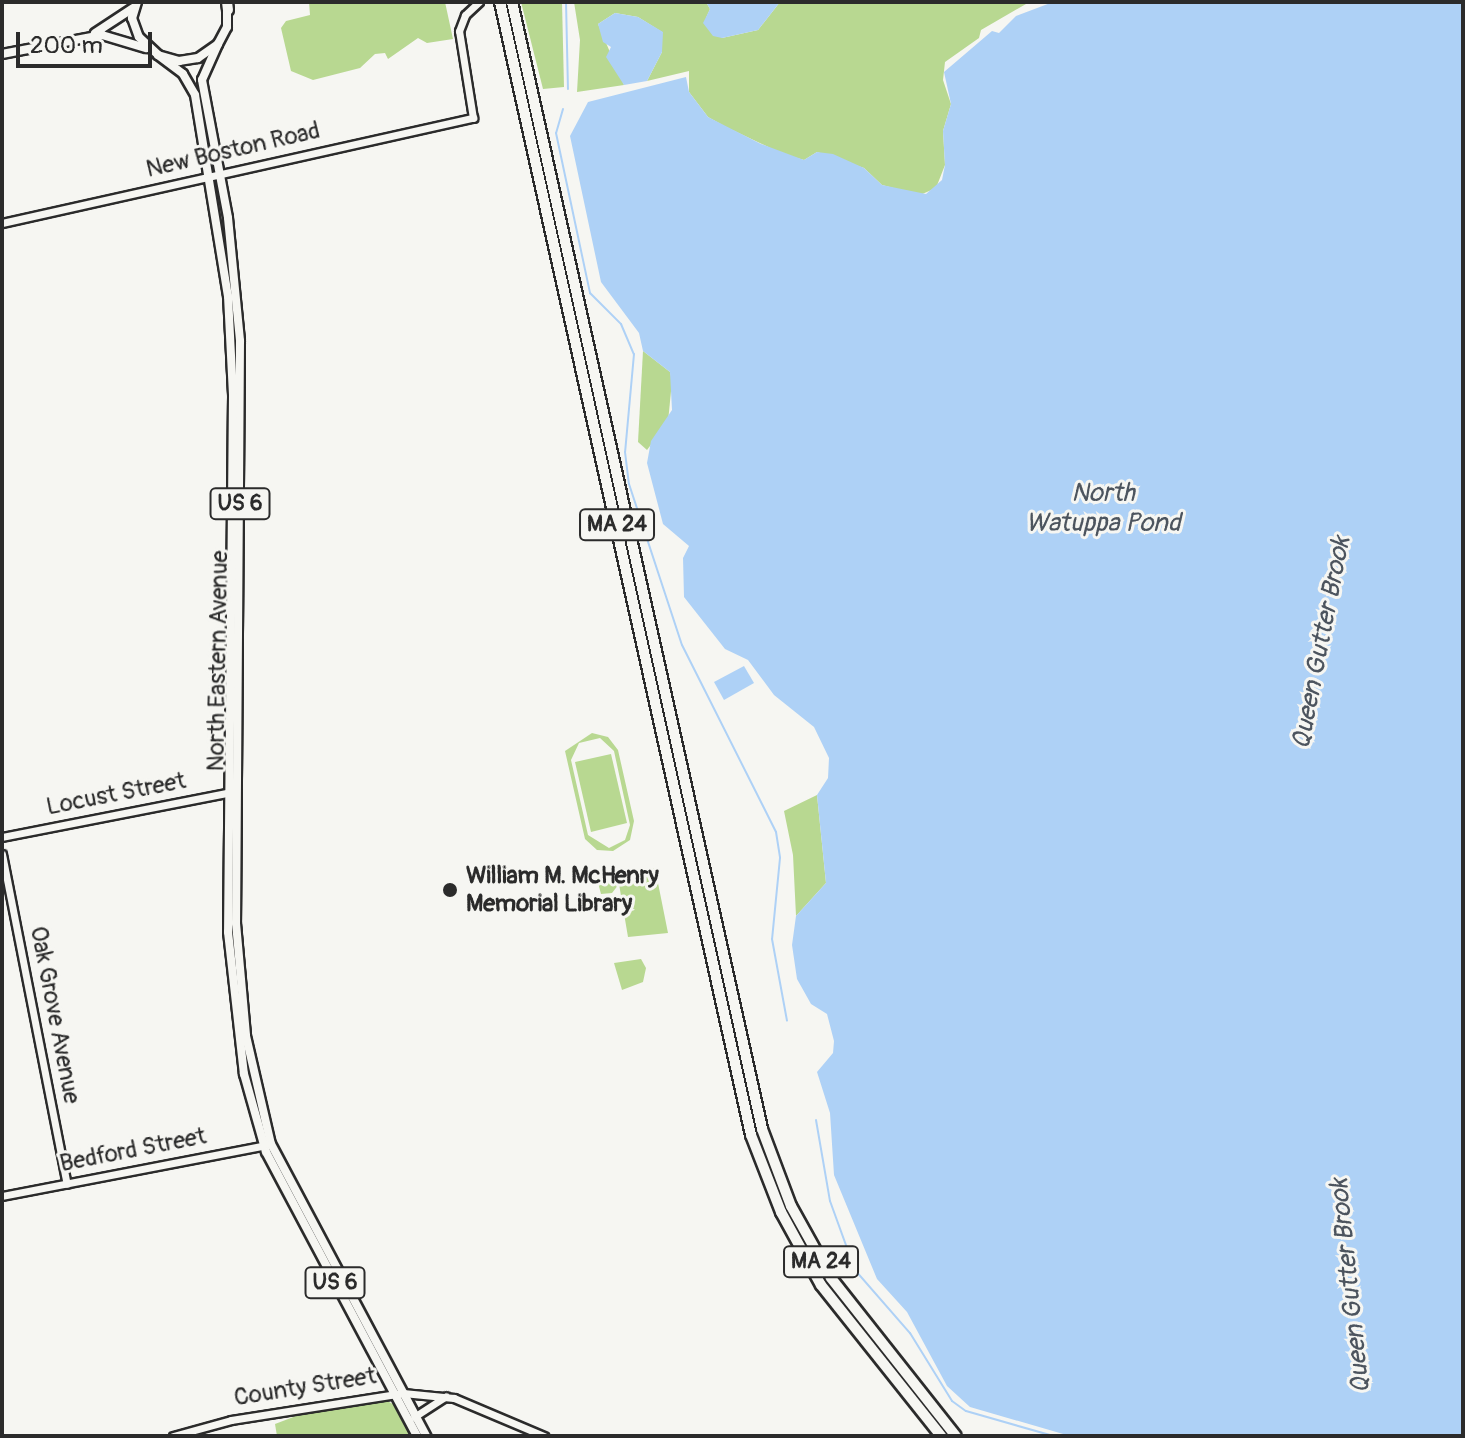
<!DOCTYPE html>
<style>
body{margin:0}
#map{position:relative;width:1465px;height:1438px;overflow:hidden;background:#f6f6f2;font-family:Pangolin,sans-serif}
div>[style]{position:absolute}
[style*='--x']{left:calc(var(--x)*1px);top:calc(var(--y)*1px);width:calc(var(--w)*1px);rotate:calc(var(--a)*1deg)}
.green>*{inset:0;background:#b8d891}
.water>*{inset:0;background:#aed1f6}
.stream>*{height:2px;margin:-1px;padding:0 1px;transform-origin:1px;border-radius:1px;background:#aed1f6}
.roads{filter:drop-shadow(2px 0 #2b2b2b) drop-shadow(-2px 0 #2b2b2b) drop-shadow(0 2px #2b2b2b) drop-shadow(0 -2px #2b2b2b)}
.secondary>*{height:7px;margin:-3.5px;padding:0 3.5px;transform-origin:3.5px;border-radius:3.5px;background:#f6f6f2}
.primary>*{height:8px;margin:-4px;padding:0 4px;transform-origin:4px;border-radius:4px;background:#f6f6f2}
.highway>*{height:10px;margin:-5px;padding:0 5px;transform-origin:5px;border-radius:5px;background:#f6f6f2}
.dots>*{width:22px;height:22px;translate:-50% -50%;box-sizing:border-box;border:4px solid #f6f6f2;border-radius:50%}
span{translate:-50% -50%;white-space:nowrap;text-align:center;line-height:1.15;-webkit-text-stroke:6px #f6f6f2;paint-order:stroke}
.shield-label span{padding:2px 6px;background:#f6f6f2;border:2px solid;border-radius:6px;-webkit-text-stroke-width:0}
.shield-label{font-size:22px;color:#2b2b2b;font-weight:700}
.street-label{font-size:24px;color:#2b2b2b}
.poi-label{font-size:24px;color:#2b2b2b;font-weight:700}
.left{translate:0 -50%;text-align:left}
.water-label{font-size:26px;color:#4c545e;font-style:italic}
.frame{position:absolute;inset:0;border:4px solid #2b2b2b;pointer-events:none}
.scale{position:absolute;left:16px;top:32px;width:136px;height:36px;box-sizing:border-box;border:4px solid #2b2b2b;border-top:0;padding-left:10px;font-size:24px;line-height:28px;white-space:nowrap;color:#2b2b2b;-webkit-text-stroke:6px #f6f6f2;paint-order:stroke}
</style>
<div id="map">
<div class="green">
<i style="clip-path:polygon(309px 2px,445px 2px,453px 39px,427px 43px,418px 38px,388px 59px,385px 53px,375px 54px,360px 68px,313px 80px,291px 71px,281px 28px,286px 21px,310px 15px)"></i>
<i style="clip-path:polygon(521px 2px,562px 2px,564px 87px,543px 89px)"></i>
<i style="clip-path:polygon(574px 2px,706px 2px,710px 9px,706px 18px,722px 38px,758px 30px,780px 2px,1041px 2px,1026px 4px,981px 30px,979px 38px,945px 62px,943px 80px,951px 104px,943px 131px,945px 165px,936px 188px,920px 195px,882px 185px,864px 168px,817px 152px,804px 160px,783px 154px,726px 127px,708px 117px,689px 92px,689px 71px,647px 81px,662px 52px,662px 32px,638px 17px,615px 13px,598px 24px,624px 85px,577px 92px,580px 40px)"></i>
<i style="clip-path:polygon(643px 351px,670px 372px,672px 381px,668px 422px,647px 450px,638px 442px)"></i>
<i style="clip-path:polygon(evenodd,592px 733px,608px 737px,618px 750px,634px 821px,630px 840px,613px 851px,597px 850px,585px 839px,565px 751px,592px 733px,600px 738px,614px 751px,630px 825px,625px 840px,609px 848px,588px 835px,571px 760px,579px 743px,600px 738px)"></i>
<i style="clip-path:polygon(611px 754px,627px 823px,591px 832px,575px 762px)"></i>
<i style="clip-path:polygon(817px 795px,826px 883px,796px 916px,793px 855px,784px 811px)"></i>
<i style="clip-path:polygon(655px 868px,668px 933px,628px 937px,619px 884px,612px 893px,601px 894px,596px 875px)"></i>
<i style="clip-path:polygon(641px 959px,646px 968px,643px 982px,622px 990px,614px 963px)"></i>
<i style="clip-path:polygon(383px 1399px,395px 1405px,412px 1436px,277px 1436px,275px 1424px,296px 1416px)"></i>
</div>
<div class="water">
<i style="clip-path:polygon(706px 2px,780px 2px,758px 30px,722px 38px,713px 36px,703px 23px,710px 9px)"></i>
<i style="clip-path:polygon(1053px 2px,1463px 2px,1463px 1436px,1070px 1436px,970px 1407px,947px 1386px,907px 1312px,877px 1279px,834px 1175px,830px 1113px,817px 1072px,833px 1053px,834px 1041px,827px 1014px,811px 1004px,797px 979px,792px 945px,796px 916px,826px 883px,817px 795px,828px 778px,829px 758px,814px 727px,774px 695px,748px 660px,725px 649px,684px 597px,683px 558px,689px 546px,663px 524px,647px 463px,651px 441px,672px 410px,670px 372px,643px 351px,639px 333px,601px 282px,570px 136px,588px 102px,686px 77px,689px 92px,708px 117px,761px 144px,804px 160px,817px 152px,833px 154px,864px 168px,882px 185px,926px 194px,942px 180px,945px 165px,943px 131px,951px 104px,944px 72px,992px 31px,999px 33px,1016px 16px)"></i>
<i style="clip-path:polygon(615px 13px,638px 17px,663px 32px,662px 52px,647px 81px,624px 85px,606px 57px,611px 47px,603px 42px,598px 24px)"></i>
<i style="clip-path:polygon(744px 666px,754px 683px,724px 700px,714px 682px)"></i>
</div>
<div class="stream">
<i style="--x:566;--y:2;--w:87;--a:88.7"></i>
<i style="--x:563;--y:109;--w:25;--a:106"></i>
<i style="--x:556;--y:133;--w:164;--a:78"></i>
<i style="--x:590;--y:293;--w:44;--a:45"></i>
<i style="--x:621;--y:324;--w:33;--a:67"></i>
<i style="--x:634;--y:354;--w:98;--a:95.2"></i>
<i style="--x:625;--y:452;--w:32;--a:83"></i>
<i style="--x:629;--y:484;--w:169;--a:71.8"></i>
<i style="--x:682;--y:645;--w:209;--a:63.3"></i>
<i style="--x:776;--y:832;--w:26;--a:81"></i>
<i style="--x:780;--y:858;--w:81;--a:95.6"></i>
<i style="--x:772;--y:939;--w:83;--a:79.6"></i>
<i style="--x:816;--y:1120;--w:82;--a:80.2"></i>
<i style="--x:830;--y:1201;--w:73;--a:70.1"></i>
<i style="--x:855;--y:1270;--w:84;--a:48.9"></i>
<i style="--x:910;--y:1333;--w:80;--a:58.3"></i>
<i style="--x:952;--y:1401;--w:17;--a:36"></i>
<i style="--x:966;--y:1411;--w:91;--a:16"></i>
</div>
<div class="roads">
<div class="secondary">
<i style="--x:2;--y:223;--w:483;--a:-12.6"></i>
<i style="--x:473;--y:118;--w:88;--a:-99.1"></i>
<i style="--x:459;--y:31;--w:17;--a:-69"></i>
<i style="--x:465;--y:15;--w:19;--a:-43"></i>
<i style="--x:2;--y:837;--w:233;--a:-11.1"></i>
<i style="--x:2;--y:854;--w:336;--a:78.9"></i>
<i style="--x:2;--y:1196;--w:270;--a:-10.9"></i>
<i style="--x:414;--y:1417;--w:38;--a:-33"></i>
<i style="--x:173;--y:1436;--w:60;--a:-15.4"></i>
<i style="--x:231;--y:1420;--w:174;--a:-8.9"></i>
<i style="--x:403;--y:1393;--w:51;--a:5.6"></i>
<i style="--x:454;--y:1398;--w:98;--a:22.9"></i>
</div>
<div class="primary">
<i style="--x:137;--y:2;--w:17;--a:107"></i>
<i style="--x:132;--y:18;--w:20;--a:70"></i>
<i style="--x:139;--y:37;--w:26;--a:43"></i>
<i style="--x:158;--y:55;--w:22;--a:16"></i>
<i style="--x:179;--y:61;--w:19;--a:-9"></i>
<i style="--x:198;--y:58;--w:24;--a:-35"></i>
<i style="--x:218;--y:44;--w:19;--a:-62"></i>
<i style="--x:227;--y:27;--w:20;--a:-90"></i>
<i style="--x:95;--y:33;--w:45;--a:-33.3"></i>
<i style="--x:218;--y:44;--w:39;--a:114"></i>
<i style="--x:202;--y:80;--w:140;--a:79.3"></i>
<i style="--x:228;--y:218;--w:124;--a:84.4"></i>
<i style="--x:240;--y:341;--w:582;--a:90.39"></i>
<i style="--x:236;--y:923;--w:113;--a:84.9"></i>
<i style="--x:246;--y:1036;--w:111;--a:77"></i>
<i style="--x:271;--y:1144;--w:331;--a:62"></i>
<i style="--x:2;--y:54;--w:102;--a:-10.8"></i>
<i style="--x:102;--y:35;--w:46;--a:16.5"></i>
<i style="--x:158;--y:55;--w:31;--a:37"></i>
<i style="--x:183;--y:74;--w:24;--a:60"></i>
<i style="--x:195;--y:95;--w:204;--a:80.7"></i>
<i style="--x:228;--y:296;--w:100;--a:87.1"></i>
<i style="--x:233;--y:396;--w:536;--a:90.53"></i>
<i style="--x:228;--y:932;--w:143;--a:83.6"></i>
<i style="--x:244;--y:1074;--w:81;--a:74.2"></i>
<i style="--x:266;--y:1152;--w:322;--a:62"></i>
</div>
<div class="highway">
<i style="--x:227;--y:2;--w:8;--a:83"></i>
<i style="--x:500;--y:2;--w:1160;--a:77.51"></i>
<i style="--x:751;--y:1135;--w:83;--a:68.7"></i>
<i style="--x:781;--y:1212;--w:83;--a:61.3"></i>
<i style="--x:821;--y:1285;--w:193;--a:51.5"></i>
<i style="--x:512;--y:2;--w:1154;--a:77.49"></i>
<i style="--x:762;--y:1129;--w:82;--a:69.4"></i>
<i style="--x:791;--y:1206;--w:82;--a:60.9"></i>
<i style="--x:831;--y:1278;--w:201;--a:51.7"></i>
</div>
</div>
<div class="dots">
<i style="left:450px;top:890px;background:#2b2b2b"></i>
</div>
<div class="shield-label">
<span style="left:240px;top:504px">US 6</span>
<span style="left:617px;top:525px">MA 24</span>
<span style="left:821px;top:1262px">MA 24</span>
<span style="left:335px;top:1283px">US 6</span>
</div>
<div class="street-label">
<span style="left:233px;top:150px;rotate:-13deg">New Boston Road</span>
<span style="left:218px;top:661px;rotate:-89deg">North Eastern Avenue</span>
<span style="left:116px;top:794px;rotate:-11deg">Locust Street</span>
<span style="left:55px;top:1015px;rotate:79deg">Oak Grove Avenue</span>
<span style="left:133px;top:1150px;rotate:-11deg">Bedford Street</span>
<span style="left:305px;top:1387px;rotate:-9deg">County Street</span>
</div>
<div class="poi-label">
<span class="left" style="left:466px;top:890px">William M. McHenry<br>Memorial Library</span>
</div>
<div class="water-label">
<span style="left:1103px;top:509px">North<br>Watuppa Pond</span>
<span style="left:1322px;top:643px;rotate:-79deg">Queen Gutter Brook</span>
<span style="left:1351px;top:1286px;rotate:-96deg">Queen Gutter Brook</span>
</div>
<div class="frame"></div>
<div class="scale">200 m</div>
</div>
